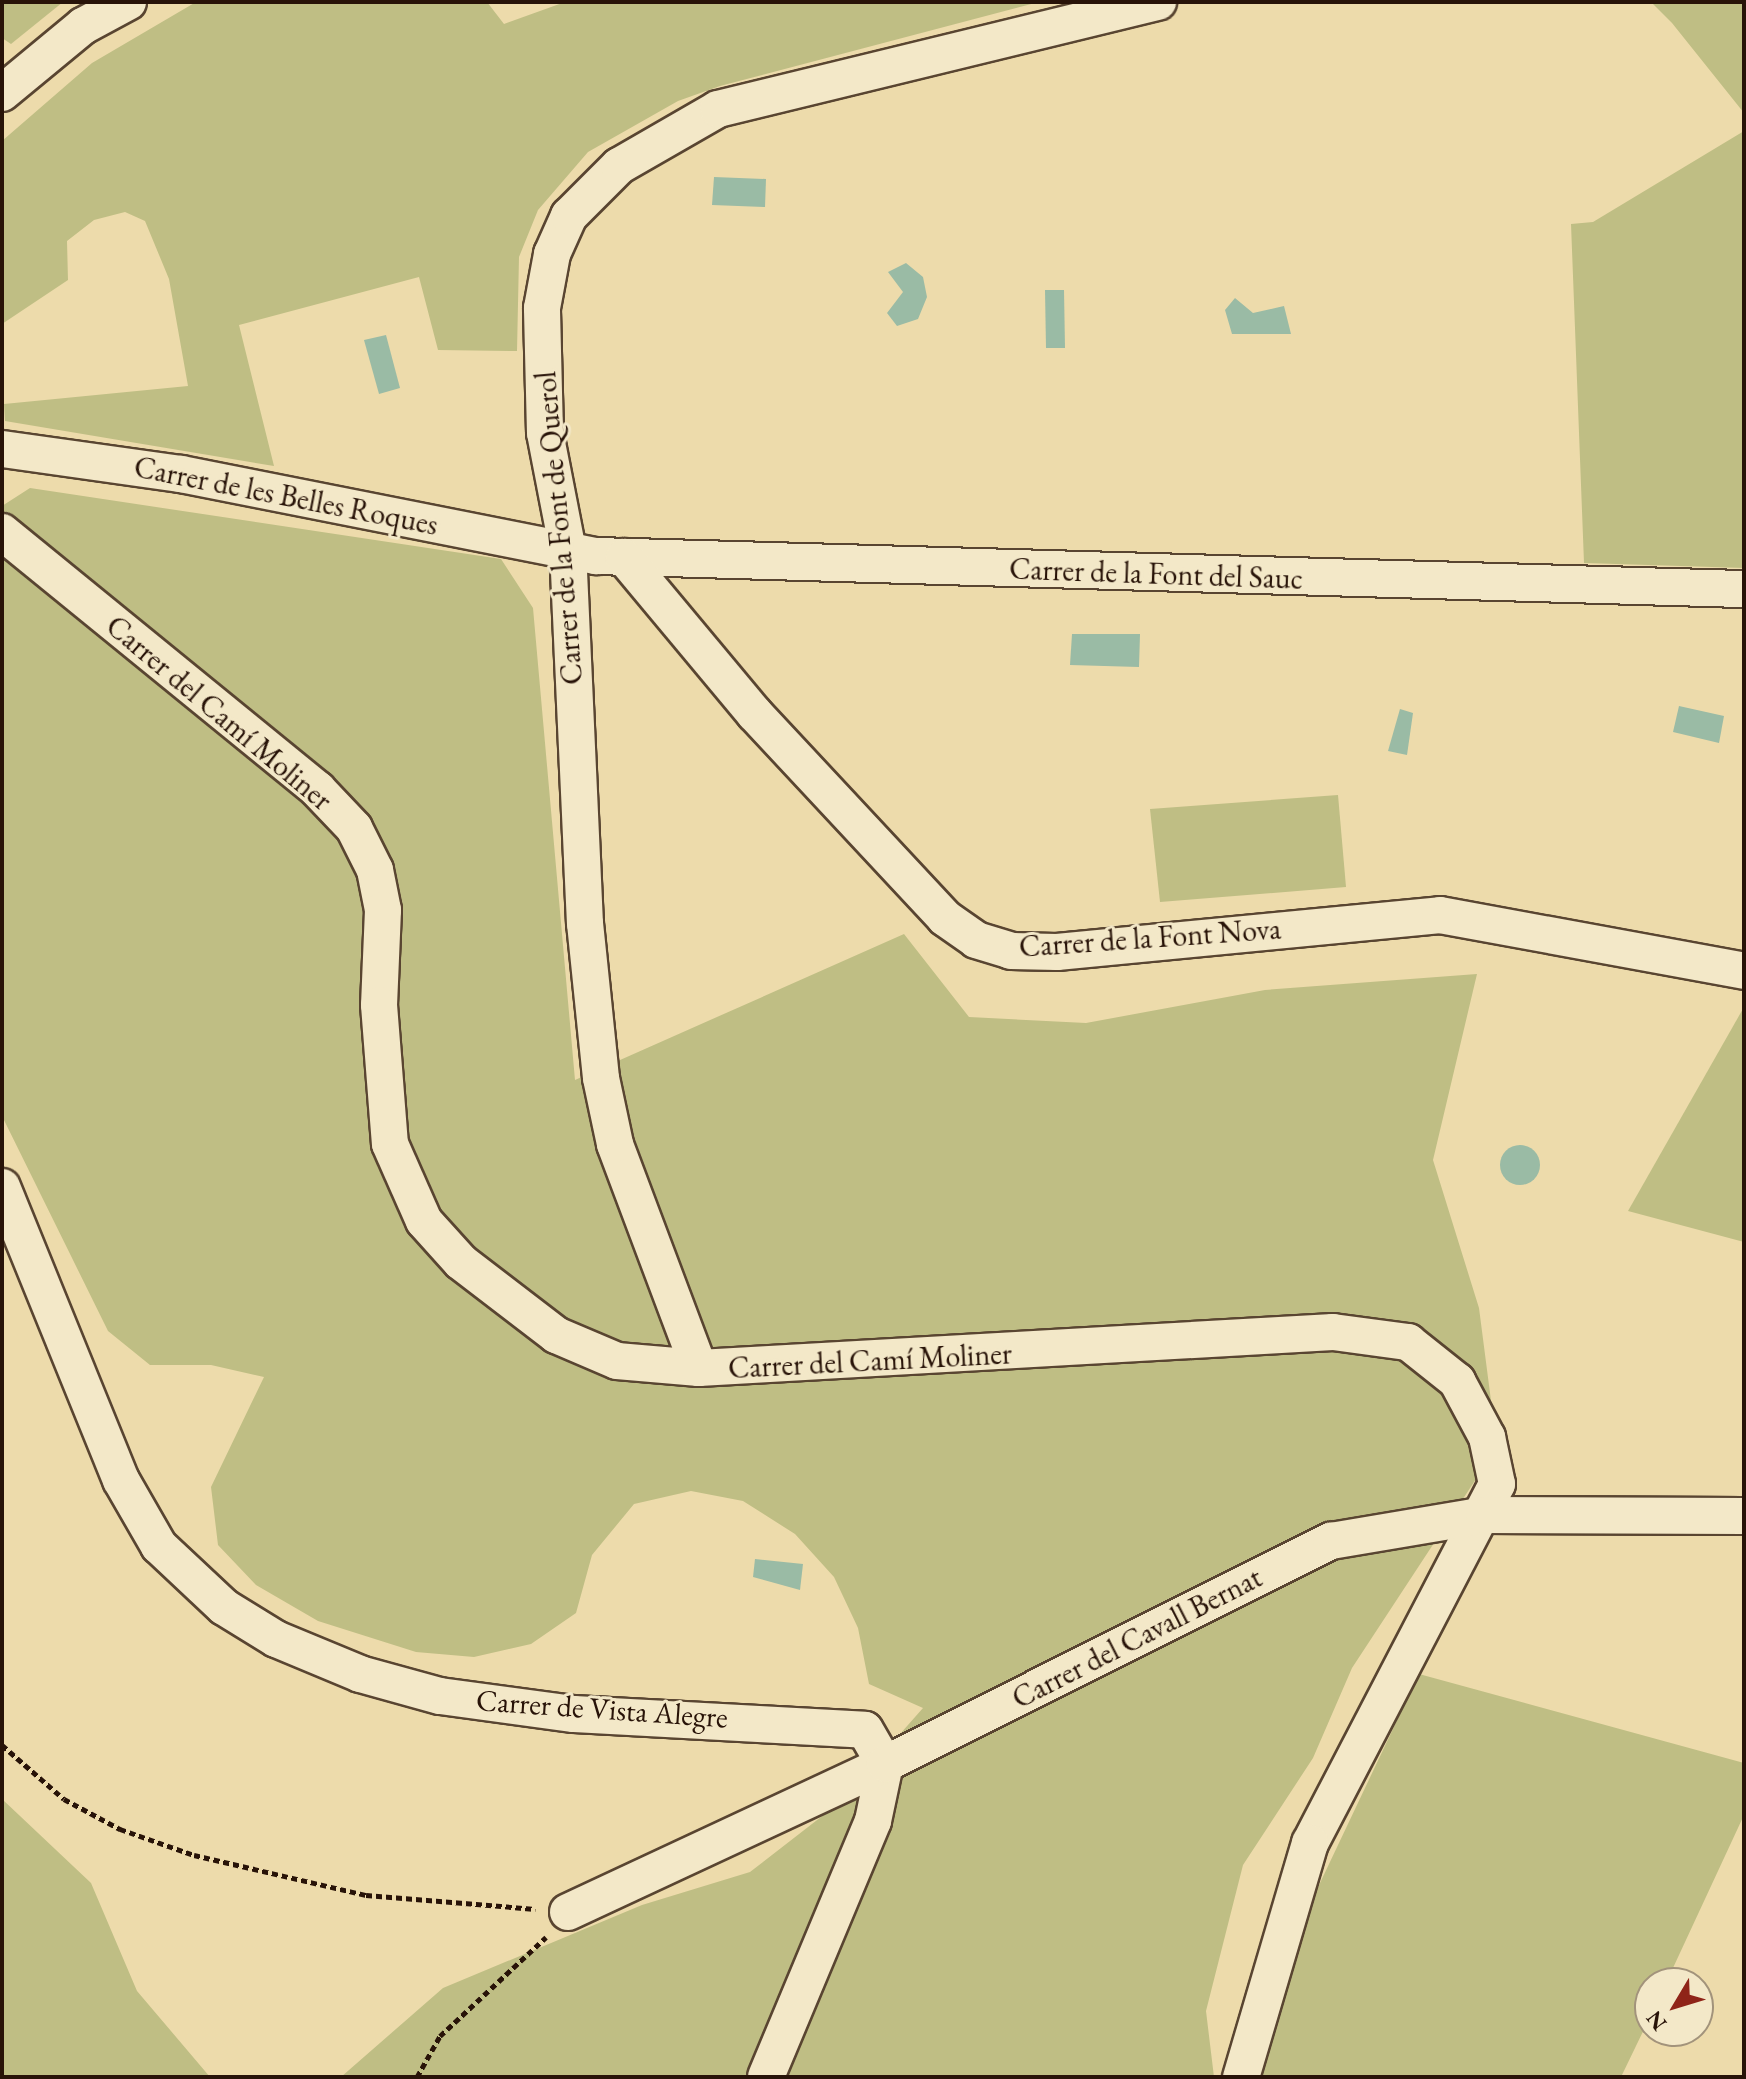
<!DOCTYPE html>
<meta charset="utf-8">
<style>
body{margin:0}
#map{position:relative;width:1746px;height:2079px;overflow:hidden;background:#eddbab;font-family:"EB Garamond",serif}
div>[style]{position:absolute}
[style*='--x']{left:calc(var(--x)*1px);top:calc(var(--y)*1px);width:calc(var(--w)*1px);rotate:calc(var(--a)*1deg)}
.green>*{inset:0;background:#bfbe84}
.water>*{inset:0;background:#9abba5}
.round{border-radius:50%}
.path>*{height:5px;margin-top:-2.5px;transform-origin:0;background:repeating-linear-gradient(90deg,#281308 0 6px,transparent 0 10px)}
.roads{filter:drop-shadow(2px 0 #594531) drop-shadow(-2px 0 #594531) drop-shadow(0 2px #594531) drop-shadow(0 -2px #594531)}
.minor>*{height:36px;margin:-18px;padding:0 18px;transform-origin:18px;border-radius:18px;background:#f3e8c8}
span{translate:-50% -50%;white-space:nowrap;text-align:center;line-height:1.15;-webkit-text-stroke:6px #f3e8c8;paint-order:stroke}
.street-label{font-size:30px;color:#281308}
.frame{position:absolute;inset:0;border:4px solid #281308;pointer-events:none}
.north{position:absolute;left:1634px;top:1967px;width:80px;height:80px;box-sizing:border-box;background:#f3e8c8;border:2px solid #a2937b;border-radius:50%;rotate:232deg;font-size:22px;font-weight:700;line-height:32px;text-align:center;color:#281308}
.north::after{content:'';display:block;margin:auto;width:28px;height:36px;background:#8f2418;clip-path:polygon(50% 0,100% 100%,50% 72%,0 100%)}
</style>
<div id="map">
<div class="green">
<i style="clip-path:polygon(2px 2px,63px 2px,11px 44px,2px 38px)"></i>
<i style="clip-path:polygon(196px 2px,487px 2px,504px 24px,565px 2px,1039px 2px,720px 86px,678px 101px,588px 152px,538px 210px,519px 257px,517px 351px,438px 350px,419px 277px,239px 325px,274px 466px,5px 421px,4px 404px,188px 386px,169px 279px,145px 221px,125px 212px,94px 220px,67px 241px,68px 280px,2px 324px,2px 141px,92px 63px)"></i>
<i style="clip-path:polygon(1651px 2px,1744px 2px,1744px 113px,1672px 23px)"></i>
<i style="clip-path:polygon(1744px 131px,1744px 568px,1584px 563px,1571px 224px,1593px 222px)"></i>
<i style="clip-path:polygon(30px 488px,501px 559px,533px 608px,575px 1080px,904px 934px,969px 1017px,1086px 1023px,1265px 990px,1477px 974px,1433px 1160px,1479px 1308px,1497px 1447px,1352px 1668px,1313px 1758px,1243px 1865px,1206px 2011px,1214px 2077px,341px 2077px,443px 1988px,642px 1905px,750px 1872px,839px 1803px,923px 1708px,869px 1684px,858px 1628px,834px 1577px,795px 1534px,743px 1501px,691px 1491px,634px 1504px,592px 1555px,576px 1613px,531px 1644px,474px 1657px,416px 1652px,318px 1621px,256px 1585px,218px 1545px,211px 1487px,264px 1377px,211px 1365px,150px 1365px,108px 1331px,2px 1116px,2px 506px)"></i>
<i style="clip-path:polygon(1338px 795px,1346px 887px,1160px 902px,1150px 809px)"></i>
<i style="clip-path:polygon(1744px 1007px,1744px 1242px,1628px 1211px)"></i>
<i style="clip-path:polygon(1419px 1674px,1744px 1763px,1744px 1815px,1666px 1983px,1650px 1983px,1650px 2017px,1621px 2077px,1259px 2077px,1311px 1902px)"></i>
<i style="clip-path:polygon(2px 1799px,91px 1883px,137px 1991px,210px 2077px,2px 2077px)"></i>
</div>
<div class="water">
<i style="clip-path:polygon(714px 177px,766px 179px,765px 207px,712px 205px)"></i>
<i style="clip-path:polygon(906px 263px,923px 277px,927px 297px,918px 319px,897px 326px,887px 313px,903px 292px,888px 272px)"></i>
<i style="clip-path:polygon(1045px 290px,1064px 290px,1065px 348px,1046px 348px)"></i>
<i style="clip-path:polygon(1235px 298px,1253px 313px,1284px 306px,1291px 334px,1232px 334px,1225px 310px)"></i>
<i style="clip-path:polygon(386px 335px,400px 388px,379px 394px,364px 340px)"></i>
<i style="clip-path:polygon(1072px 634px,1140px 634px,1139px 667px,1070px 665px)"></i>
<i style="clip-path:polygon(1679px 706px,1724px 716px,1719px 743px,1673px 732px)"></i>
<i style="clip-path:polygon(1400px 709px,1413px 713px,1407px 755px,1388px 751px)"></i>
<i class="round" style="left:1500px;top:1145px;width:40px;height:40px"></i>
<i style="clip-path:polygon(755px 1559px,803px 1564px,800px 1590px,753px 1577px)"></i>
</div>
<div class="path">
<i style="--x:2;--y:1745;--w:82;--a:41.1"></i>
<i style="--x:64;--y:1799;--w:64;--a:28.2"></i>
<i style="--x:120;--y:1829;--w:78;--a:19.4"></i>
<i style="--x:194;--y:1855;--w:177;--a:13.1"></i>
<i style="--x:366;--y:1895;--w:170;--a:4.7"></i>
<i style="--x:417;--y:2077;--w:47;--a:-60.7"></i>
<i style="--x:440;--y:2036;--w:145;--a:-43"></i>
</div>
<div class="roads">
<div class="minor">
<i style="--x:2;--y:93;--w:105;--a:-39.6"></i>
<i style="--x:83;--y:26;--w:51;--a:-28.1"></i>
<i style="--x:2;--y:449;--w:181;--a:8"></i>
<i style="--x:181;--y:474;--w:423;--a:11.2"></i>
<i style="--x:596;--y:556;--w:1148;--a:1.65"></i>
<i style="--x:2;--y:532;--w:407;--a:39.2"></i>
<i style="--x:317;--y:789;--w:54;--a:46.5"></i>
<i style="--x:354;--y:828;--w:47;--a:63.4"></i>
<i style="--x:375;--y:870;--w:41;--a:78.7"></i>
<i style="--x:383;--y:910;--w:95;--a:92.4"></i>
<i style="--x:379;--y:1005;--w:139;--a:85.5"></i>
<i style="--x:390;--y:1144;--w:84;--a:66.2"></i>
<i style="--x:424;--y:1221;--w:55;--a:47.9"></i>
<i style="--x:461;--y:1262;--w:120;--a:37.5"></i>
<i style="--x:556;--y:1335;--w:66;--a:23.1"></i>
<i style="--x:617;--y:1361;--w:82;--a:4.9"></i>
<i style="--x:699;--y:1368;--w:635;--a:-3.25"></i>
<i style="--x:1333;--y:1332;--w:76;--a:7.6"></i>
<i style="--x:1408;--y:1342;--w:63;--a:38.5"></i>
<i style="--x:1457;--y:1381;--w:64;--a:61.8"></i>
<i style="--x:1487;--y:1437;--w:48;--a:78"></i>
<i style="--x:1497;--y:1484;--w:405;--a:117.5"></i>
<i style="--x:1310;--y:1843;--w:244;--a:106.4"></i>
<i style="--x:624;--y:557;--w:203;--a:50.2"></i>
<i style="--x:754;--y:713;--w:280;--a:47"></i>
<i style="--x:945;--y:918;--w:38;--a:35"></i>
<i style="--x:976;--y:940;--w:37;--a:17"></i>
<i style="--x:1011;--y:951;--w:46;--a:1.2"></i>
<i style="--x:1057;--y:952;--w:385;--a:-5.5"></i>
<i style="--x:1440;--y:915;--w:309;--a:10.4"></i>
<i style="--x:2;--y:1187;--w:316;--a:67.9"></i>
<i style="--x:121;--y:1480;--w:76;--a:60.1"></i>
<i style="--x:159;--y:1546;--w:89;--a:43.2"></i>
<i style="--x:224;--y:1607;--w:61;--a:31.6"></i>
<i style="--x:276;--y:1639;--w:91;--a:22.6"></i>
<i style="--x:360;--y:1674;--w:83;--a:15.4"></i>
<i style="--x:440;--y:1696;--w:135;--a:7.7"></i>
<i style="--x:574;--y:1714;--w:291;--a:3.1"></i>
<i style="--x:865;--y:1730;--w:39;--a:60"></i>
<i style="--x:885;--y:1764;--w:58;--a:101.9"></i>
<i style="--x:873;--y:1821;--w:277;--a:112.7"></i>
<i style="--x:699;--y:1368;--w:239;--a:-110.6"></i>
<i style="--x:615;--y:1144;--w:67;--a:-102"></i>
<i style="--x:601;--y:1078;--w:155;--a:-95.9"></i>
<i style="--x:585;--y:924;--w:373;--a:-92.6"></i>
<i style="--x:568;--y:551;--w:120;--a:-101"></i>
<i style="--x:545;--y:433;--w:125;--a:-91.4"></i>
<i style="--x:542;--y:308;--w:55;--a:-79.5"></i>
<i style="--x:552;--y:254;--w:42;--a:-65.9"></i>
<i style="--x:569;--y:216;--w:71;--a:-45"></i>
<i style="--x:619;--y:166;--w:114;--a:-29.9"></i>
<i style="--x:718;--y:109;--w:453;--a:-13.7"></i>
<i style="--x:568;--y:1912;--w:350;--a:-25"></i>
<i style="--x:885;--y:1764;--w:499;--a:-26.6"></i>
<i style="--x:1331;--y:1541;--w:155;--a:-9.6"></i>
<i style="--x:1484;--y:1515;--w:260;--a:0.2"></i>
</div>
</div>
<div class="street-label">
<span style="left:286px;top:496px;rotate:11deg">Carrer de les Belles Roques</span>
<span style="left:559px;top:528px;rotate:-95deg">Carrer de la Font de Querol</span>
<span style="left:1156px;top:574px;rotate:2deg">Carrer de la Font del Sauc</span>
<span style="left:219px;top:713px;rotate:40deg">Carrer del Camí Moliner</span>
<span style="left:1150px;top:938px;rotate:-4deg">Carrer de la Font Nova</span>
<span style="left:870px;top:1361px;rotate:-3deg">Carrer del Camí Moliner</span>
<span style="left:1137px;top:1638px;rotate:-27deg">Carrer del Cavall Bernat</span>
<span style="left:602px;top:1709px;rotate:4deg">Carrer de Vista Alegre</span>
</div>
<div class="frame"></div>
<div class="north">N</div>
</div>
